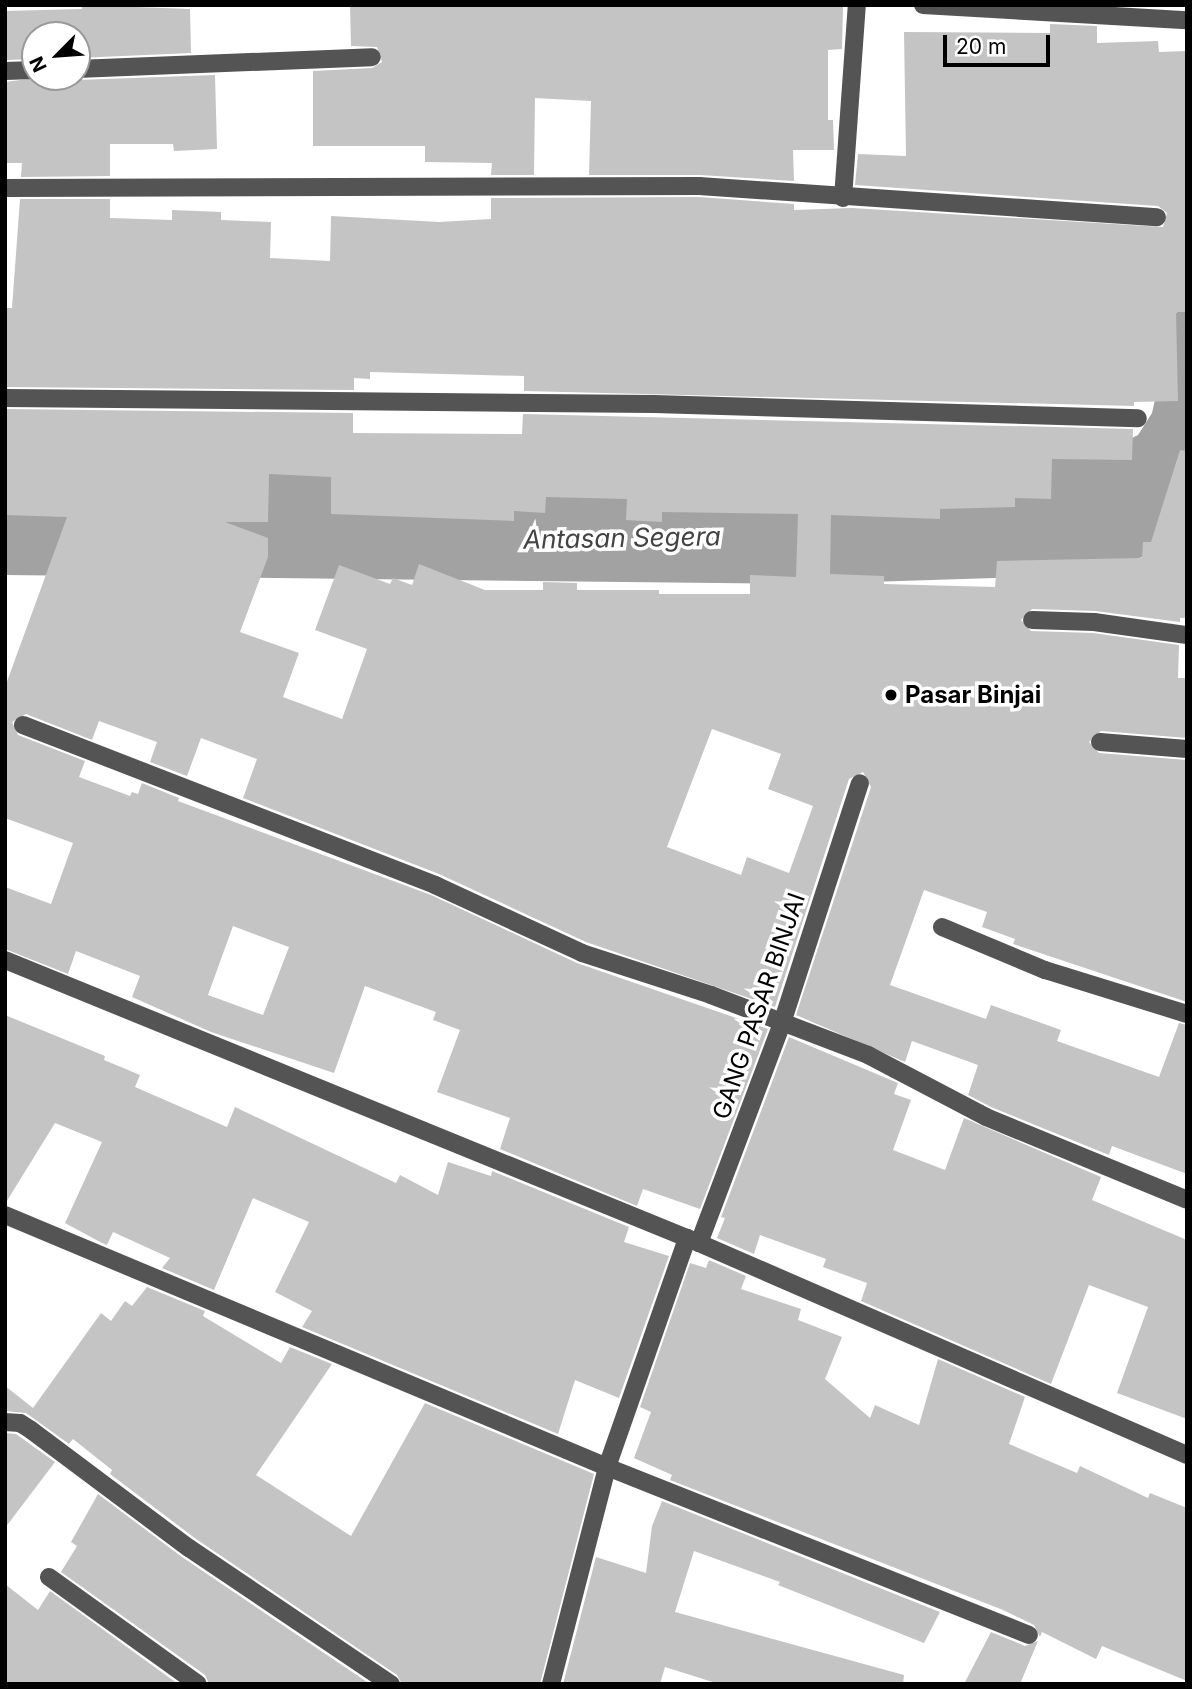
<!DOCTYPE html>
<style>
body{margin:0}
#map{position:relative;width:1192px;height:1689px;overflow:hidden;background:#fff;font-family:Inter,sans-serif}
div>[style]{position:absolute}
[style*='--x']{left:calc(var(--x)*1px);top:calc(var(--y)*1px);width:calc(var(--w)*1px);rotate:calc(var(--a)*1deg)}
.water>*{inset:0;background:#a2a2a2}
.building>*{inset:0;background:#c4c4c4}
.minor>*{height:18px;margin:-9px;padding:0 9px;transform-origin:9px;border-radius:9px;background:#545454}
.dots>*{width:19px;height:19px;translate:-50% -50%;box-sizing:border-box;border:4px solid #fff;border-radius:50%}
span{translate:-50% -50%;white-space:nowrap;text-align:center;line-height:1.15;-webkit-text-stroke:7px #fff;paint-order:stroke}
.poi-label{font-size:24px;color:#000;font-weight:700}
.left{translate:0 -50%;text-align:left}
.street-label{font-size:24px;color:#000}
.water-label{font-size:26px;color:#434343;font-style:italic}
.frame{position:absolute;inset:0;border:7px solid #000;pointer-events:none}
.north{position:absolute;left:21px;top:21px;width:70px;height:70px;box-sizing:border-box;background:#fff;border:2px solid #999;border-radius:50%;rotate:245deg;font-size:19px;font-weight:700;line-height:28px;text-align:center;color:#000}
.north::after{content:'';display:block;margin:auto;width:24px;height:32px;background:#000;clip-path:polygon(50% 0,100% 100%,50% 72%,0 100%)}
.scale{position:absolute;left:943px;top:35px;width:107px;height:32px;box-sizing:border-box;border:4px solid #000;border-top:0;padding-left:9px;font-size:21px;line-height:24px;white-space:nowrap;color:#000;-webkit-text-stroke:5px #fff;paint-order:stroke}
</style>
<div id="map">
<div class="water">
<i style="clip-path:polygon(1187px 296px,1187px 514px,1163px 552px,1111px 565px,1029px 577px,805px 584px,5px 575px,5px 473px,1117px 445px,1138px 435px,1152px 413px,1173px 318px)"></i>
</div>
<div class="building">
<i style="clip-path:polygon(82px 5px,190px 9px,191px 53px,77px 58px,77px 35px,35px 35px,35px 59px,5px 60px,5px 11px,82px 9px)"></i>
<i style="clip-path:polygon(350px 5px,843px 7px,842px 49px,828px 50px,828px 120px,833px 120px,834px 150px,793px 150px,794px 181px,700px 175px,589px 175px,591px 101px,535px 98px,534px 175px,491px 175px,492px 163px,425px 162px,425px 146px,313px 146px,313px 71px,372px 68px,382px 62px,377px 47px,351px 46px)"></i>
<i style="clip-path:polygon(1050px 24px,1097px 26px,1097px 43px,1158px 41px,1159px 52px,1187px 51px,1187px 312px,1176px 312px,1178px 401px,1134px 402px,1134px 406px,524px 391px,524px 376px,370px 372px,370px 379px,354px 378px,354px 390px,5px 387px,5px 308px,12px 308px,20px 199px,110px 199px,110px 218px,172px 220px,172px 210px,221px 212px,221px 220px,271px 222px,270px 258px,330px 261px,331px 216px,439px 222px,491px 219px,491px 198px,699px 197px,794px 204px,794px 210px,852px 208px,1163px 227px,1167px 213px,1158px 206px,855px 185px,858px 154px,906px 156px,904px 32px,1050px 33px)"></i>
<i style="clip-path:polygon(215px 75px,217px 149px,174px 151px,173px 144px,110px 144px,110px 176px,21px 177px,22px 163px,5px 163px,5px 82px,44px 77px,77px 80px)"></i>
<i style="clip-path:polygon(evenodd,5px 409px,353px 413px,353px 433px,522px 434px,523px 414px,1133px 429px,1132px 460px,1052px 459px,1051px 499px,1015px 498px,1015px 507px,940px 509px,940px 519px,831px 515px,830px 574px,884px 576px,884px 584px,957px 586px,995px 587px,997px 561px,1142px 558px,1143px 542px,1151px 542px,1180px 450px,1187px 451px,1187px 618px,1180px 618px,1180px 622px,1095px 611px,1032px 609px,1021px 620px,1031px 631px,1093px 633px,1179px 645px,1178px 678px,1187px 678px,1187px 738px,1101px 731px,1089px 742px,1099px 753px,1187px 760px,1187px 1002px,1013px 944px,1015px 939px,982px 927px,987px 912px,924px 890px,890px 985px,986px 1019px,991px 1005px,1061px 1030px,1057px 1041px,1159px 1077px,1179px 1023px,1187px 1025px,1187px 1174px,1112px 1146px,1109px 1155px,991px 1107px,968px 1095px,978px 1065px,912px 1041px,905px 1062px,796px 1015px,871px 787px,863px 772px,849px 779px,775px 1007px,586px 942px,439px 874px,243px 798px,257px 759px,201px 738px,187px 776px,150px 762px,157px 742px,99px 721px,92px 740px,26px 714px,12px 722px,18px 735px,85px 761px,79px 777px,130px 796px,132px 792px,138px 794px,142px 783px,179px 798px,178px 801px,431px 895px,577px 963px,768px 1029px,700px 1209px,643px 1189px,637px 1206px,500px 1149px,510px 1118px,437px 1092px,460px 1030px,433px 1020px,436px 1012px,365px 986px,334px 1073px,211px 1032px,132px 997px,140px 976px,76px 951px,68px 974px,5px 949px,5px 887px,51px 904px,73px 843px,5px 818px,5px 687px,67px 517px,5px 515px,5px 409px,269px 474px,331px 477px,331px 514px,514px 521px,514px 511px,545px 513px,546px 497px,627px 499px,626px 520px,662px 522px,662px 512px,798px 514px,796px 577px,750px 575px,750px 594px,659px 594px,659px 590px,577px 590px,577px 583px,543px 582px,543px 590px,485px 590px,419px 564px,412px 585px,393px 578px,390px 584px,339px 565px,315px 630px,367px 649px,342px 719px,283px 697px,299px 653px,240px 632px,268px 557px,268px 538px,225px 522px,268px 522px,269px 474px,5px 409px,712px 729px,781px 754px,768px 789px,813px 806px,789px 873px,747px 857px,741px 875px,667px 847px,712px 729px,5px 409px,233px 926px,289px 947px,263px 1015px,208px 995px,233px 926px)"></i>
<i style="clip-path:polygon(5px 1015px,105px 1056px,104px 1060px,140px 1075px,135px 1087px,227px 1127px,235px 1107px,396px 1183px,400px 1175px,438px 1195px,448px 1162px,491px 1176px,492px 1171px,629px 1227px,624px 1242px,669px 1256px,619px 1398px,575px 1380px,558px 1434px,302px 1327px,312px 1311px,275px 1292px,309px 1222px,253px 1198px,214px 1290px,162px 1268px,170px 1258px,113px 1232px,107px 1245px,102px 1243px,65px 1223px,102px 1142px,55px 1123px,5px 1204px)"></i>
<i style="clip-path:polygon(789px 1037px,898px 1083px,894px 1094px,911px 1100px,893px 1150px,945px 1170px,964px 1118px,1101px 1177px,1092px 1200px,1187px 1240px,1187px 1419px,1117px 1393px,1148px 1307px,1089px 1285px,1051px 1384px,861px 1301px,867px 1283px,823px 1267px,826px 1259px,760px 1235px,754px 1254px,717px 1238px,725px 1218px,721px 1217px)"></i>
<i style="clip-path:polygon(709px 1260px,746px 1276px,741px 1289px,801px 1309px,798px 1320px,842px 1337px,825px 1379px,870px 1418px,875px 1405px,919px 1425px,938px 1359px,1025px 1397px,1009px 1444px,1077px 1473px,1080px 1466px,1148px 1498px,1150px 1493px,1187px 1508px,1187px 1681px,1102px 1646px,1096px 1659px,1042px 1632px,1040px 1637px,1034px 1625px,1003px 1610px,670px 1480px,672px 1475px,634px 1458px,651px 1412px,640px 1407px,690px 1263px,706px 1268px)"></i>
<i style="clip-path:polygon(147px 1287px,205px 1311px,203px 1316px,281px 1363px,290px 1347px,332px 1364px,256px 1475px,351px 1536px,425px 1403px,594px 1474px,540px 1684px,402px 1684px,397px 1675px,196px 1539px,110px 1474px,112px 1470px,73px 1439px,69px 1444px,26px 1413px,5px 1411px,5px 1386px,33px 1408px,101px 1313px,111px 1321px,125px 1301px,132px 1306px)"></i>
<i style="clip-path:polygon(5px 1433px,16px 1434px,55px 1462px,5px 1528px)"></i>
<i style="clip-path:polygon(98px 1494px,182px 1557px,370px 1684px,209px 1684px,205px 1675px,61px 1572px,77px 1546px,71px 1542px)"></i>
<i style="clip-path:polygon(662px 1501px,940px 1612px,924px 1643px,778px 1585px,780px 1582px,694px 1551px,675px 1612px,904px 1675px,903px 1684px,719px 1684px,665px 1667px,660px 1684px,563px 1684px,596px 1557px,646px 1573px,652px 1526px)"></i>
<i style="clip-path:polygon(5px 1584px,38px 1610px,50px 1591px,178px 1684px,5px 1684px)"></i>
<i style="clip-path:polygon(991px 1632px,1025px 1646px,1038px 1641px,1020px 1684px,964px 1684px)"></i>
</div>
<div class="minor">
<i style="--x:923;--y:5;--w:264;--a:3.3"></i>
<i style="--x:77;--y:69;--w:295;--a:-2.3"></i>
<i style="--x:5;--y:71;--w:30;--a:-2"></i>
<i style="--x:5;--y:188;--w:694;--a:-0.17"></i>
<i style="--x:699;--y:186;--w:459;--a:3.9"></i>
<i style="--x:843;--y:198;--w:194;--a:-85.9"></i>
<i style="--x:5;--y:398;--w:649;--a:0.53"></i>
<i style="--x:654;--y:404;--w:484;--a:1.7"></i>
<i style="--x:1032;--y:620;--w:62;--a:1.8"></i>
<i style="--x:1094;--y:622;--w:94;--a:8"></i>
<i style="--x:23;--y:725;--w:442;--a:21.2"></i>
<i style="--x:435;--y:885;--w:162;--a:24.8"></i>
<i style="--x:582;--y:953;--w:136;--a:18"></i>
<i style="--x:711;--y:995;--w:168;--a:20.9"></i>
<i style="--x:868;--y:1055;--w:133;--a:27.7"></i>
<i style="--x:986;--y:1117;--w:217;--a:22.4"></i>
<i style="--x:1100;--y:742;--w:87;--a:4.6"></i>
<i style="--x:942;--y:927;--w:112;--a:22.7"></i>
<i style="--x:1045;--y:970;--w:149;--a:17.2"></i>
<i style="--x:5;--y:960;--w:749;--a:22.18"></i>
<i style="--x:699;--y:1243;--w:532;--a:23.48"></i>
<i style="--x:5;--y:1215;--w:653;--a:22.71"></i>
<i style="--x:607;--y:1467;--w:454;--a:21.7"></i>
<i style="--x:699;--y:1243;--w:235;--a:-69.3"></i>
<i style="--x:782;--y:1023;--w:252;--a:-72"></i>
<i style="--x:5;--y:1422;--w:15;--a:4"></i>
<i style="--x:20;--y:1423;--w:13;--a:32"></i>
<i style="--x:31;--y:1430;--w:197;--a:36.8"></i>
<i style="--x:189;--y:1548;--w:244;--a:34"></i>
<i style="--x:49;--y:1577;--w:183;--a:35.7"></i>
<i style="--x:551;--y:1684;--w:224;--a:-75.5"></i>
<i style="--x:607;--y:1467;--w:243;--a:-70.7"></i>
</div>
<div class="dots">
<i style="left:891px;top:695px;background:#000"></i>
</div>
<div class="poi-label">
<span class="left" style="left:905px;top:695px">Pasar Binjai</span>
</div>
<div class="street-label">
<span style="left:759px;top:1006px;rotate:-71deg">GANG PASAR BINJAI</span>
</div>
<div class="water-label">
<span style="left:622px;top:538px;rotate:-1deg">Antasan Segera</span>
</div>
<div class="frame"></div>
<div class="north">N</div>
<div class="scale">20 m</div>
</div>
